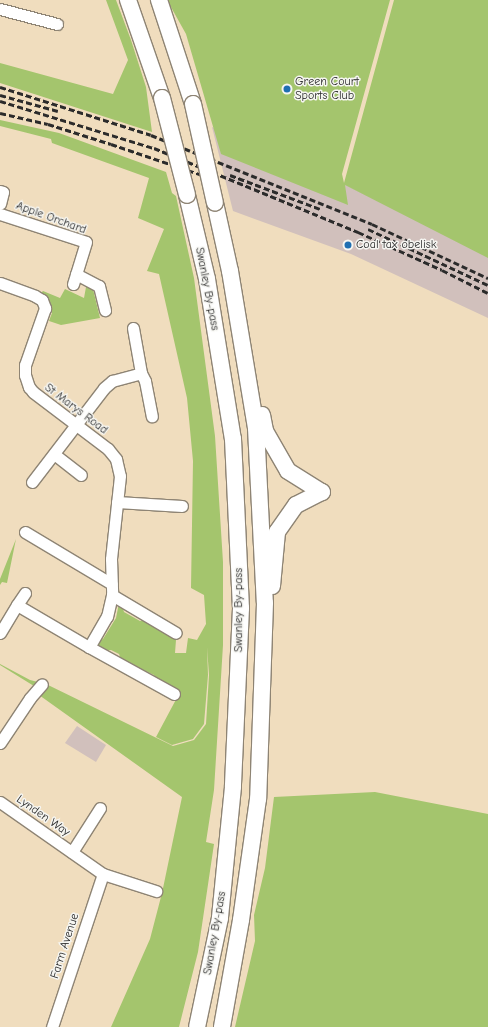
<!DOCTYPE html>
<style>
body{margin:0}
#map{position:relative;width:488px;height:1027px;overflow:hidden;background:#f0ddbe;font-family:"Comic Neue",sans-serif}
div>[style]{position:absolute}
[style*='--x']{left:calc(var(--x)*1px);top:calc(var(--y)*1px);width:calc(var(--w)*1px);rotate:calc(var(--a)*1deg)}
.industrial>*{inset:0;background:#d1c0bc}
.green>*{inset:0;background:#a4c56d}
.roads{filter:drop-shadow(1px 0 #8e8474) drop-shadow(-1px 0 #8e8474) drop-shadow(0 1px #8e8474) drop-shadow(0 -1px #8e8474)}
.minor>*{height:11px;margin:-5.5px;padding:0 5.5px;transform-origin:5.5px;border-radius:5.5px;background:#fff}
.highway>*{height:16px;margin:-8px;padding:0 8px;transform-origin:8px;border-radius:8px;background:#fff}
.rail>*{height:3px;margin-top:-1.5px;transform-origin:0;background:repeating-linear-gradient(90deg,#2b2b2b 0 6px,transparent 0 9px)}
.bridges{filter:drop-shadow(1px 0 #8e8474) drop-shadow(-1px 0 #8e8474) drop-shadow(0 1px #8e8474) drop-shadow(0 -1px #8e8474)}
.highway-bridge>*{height:16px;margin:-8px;padding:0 8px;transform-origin:8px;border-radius:8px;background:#fff}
.dots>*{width:11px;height:11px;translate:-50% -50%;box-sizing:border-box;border:2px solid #f6f6f2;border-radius:50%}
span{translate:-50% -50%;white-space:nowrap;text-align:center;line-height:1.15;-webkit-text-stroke:3px #f6f6f2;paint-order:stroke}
.poi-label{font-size:12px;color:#2b2b2b}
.left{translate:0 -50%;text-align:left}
.street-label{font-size:12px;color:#2b2b2b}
</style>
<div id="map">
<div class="industrial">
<i style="clip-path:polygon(212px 127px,344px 184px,488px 256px,488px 318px,351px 254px,233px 211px)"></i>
<i style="clip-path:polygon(77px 726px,106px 745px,96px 762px,65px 743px)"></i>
</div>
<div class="green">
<i style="clip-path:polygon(106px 0,116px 0,131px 40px,146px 87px,152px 132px,0 83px,0 63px,113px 94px,128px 60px)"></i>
<i style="clip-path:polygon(167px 0,390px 0,342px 174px,344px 183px,394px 0,488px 0,488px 258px,345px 185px,348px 205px,221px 154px,186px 34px)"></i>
<i style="clip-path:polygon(0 120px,59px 133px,166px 172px,172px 193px,176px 196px,194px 278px,215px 436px,223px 562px,223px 645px,214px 790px,206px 842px,214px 844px,198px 952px,179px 1027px,111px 1027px,150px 939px,162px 893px,182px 797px,39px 695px,42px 691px,0 665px,0 664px,30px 680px,46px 684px,173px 746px,194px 740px,206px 724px,209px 675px,207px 647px,208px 675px,204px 724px,193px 739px,172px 745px,156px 737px,180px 692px,164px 682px,162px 683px,156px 682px,154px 675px,137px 667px,131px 669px,121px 660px,119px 654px,111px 650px,105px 651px,97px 644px,98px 641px,103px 639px,116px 618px,119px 603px,122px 605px,124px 612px,140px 621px,145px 620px,173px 636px,176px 640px,175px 653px,186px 653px,188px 638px,197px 640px,206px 624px,204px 595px,191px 588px,193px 461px,187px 398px,159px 274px,147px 271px,164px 229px,138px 218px,149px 178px,52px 143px,51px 139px,0 126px)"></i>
<i style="clip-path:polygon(86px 287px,90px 287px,93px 289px,100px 318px,61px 325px,49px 321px,52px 313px,51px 305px,48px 298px,41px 293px,43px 291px,60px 298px,65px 289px,84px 298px)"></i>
<i style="clip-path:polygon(16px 539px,7px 583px,2px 582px,0 585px,0 579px)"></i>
<i style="clip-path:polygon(375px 792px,488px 814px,488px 1027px,235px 1027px,255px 941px,254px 915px,265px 868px,274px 797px)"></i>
</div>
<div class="roads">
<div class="minor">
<i style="--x:0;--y:9;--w:59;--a:14.7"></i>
<i style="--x:0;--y:191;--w:3;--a:18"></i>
<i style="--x:3;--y:192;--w:12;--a:104"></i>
<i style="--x:0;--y:214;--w:90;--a:18"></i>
<i style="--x:86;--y:242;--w:44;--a:107.2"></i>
<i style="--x:76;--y:274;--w:26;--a:28"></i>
<i style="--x:99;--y:286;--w:25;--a:76"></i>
<i style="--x:0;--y:283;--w:37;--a:20"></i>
<i style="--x:35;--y:296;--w:8;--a:30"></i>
<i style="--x:42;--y:300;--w:9;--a:69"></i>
<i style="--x:45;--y:308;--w:60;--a:109.3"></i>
<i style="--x:25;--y:365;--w:10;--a:90"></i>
<i style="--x:25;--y:375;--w:13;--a:72"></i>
<i style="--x:29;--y:387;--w:6;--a:51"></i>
<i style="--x:33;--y:392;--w:94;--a:37.2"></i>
<i style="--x:108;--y:449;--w:13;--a:51"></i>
<i style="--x:116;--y:459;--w:17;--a:77"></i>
<i style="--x:120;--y:476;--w:83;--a:96.2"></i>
<i style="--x:111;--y:559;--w:36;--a:88"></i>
<i style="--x:112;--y:595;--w:74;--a:30.7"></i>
<i style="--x:133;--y:328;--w:46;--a:79.9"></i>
<i style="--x:141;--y:373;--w:9;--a:63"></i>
<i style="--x:145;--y:381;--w:36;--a:79"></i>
<i style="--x:54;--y:454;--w:34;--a:38"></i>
<i style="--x:32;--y:482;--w:118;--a:-52.5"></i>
<i style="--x:104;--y:388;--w:11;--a:-41"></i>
<i style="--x:112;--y:381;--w:30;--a:-15"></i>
<i style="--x:117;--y:502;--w:65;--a:3.5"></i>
<i style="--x:25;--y:532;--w:101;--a:30.9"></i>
<i style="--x:25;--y:593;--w:14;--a:124"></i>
<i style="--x:17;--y:605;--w:83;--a:30.3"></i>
<i style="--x:112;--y:595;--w:22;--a:103"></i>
<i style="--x:107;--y:616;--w:36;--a:120"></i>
<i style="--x:89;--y:647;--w:97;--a:28.9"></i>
<i style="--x:0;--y:633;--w:33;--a:-59"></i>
<i style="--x:0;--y:743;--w:54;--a:-56.3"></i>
<i style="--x:30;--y:698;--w:18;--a:-49"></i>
<i style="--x:0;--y:802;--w:126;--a:35"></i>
<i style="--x:103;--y:874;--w:56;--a:17.8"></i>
<i style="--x:72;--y:852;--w:52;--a:-57.5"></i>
<i style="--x:52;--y:1027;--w:161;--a:-71.6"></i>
</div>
<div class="highway">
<i style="--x:128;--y:0;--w:104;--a:70.9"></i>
<i style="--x:159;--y:0;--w:109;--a:71.9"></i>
<i style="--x:187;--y:195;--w:86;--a:76.6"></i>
<i style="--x:207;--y:279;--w:162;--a:80.8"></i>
<i style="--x:233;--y:439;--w:169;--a:87.3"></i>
<i style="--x:241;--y:608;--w:179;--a:92.6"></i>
<i style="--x:233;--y:787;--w:132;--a:95.7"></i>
<i style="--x:220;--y:918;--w:111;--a:101.9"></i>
<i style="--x:215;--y:203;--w:70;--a:77.6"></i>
<i style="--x:230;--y:271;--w:159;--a:80.6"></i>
<i style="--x:256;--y:428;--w:175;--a:87.1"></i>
<i style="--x:265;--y:603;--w:196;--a:92"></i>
<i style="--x:258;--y:799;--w:122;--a:98"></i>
<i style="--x:241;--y:920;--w:109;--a:100.1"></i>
<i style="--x:262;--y:415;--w:16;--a:79"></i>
<i style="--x:265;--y:431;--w:46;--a:60.1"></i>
<i style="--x:288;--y:471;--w:40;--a:32"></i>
<i style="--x:272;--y:586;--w:54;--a:-84.7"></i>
<i style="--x:277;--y:532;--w:33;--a:-55"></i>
<i style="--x:296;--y:505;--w:29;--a:-27"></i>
</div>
</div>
<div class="rail">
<i style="--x:0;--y:87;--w:158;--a:17.6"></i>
<i style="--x:151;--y:135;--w:238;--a:21.9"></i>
<i style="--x:372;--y:224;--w:128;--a:25"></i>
<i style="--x:0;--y:95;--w:60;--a:15.4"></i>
<i style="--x:0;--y:101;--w:161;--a:17"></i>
<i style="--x:154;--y:148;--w:221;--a:22.4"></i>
<i style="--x:358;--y:232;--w:92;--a:24.3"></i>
<i style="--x:442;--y:270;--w:51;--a:26.6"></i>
<i style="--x:0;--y:113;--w:49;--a:12.9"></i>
<i style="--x:48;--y:124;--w:66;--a:17.6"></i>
<i style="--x:111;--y:144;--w:96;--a:18.8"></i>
<i style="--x:230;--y:175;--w:96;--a:20.7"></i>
<i style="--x:368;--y:229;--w:132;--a:25"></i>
</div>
<div class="bridges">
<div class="highway-bridge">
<i style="--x:162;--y:98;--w:100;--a:75.5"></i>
<i style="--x:193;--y:104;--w:101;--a:77.5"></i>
</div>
</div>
<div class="dots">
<i style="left:287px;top:89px;background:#1f6fb2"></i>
<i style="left:348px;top:245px;background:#1f6fb2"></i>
</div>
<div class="poi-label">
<span class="left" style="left:295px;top:89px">Green Court<br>Sports Club</span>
<span class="left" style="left:356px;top:245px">Coal tax obelisk</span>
</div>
<div class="street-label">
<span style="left:51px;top:218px;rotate:20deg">Apple Orchard</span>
<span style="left:207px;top:289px;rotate:79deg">Swanley By-pass</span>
<span style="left:76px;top:409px;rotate:37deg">St Marys Road</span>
<span style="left:239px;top:610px;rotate:-90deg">Swanley By-pass</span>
<span style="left:43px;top:816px;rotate:35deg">Lynden Way</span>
<span style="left:215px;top:933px;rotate:-80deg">Swanley By-pass</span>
<span style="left:65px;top:946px;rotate:-72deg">Farm Avenue</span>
</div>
</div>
